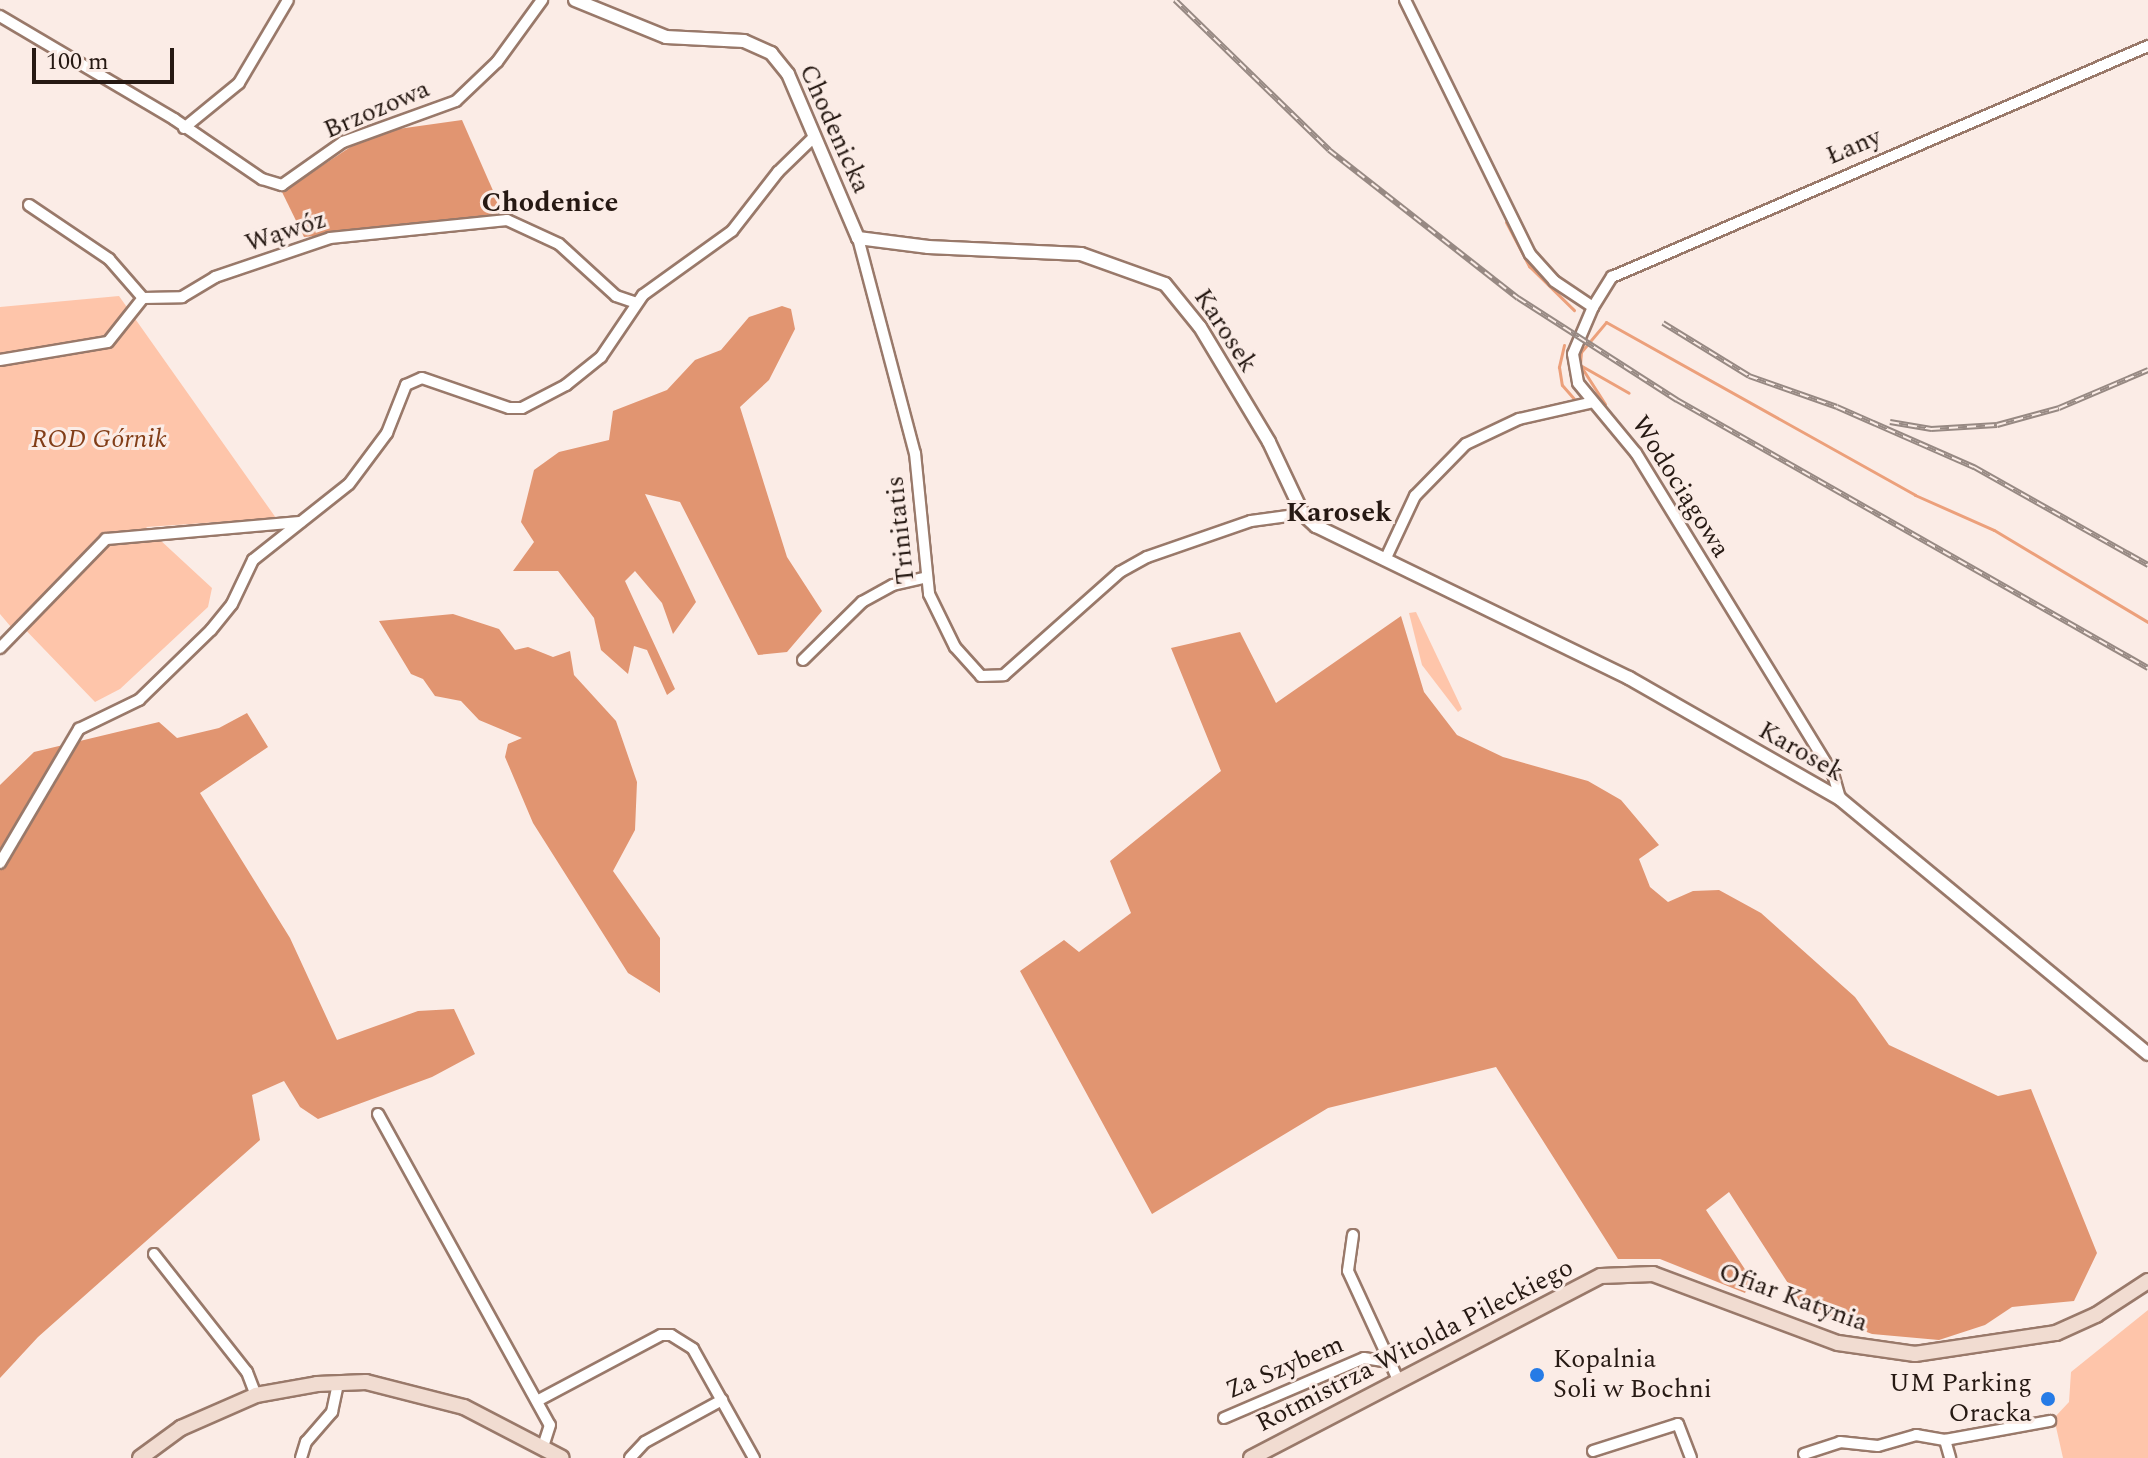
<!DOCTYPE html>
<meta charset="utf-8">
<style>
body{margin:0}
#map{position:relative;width:2148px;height:1458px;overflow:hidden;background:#fbece6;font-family:Spectral,serif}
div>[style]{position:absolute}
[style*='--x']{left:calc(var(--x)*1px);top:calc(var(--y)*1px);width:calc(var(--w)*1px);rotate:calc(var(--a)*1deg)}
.green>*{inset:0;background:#fec5aa}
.forest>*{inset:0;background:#e19571}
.stream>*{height:3px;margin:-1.5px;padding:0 1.5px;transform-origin:1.5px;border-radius:1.5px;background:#eca07b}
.roads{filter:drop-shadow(2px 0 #99796a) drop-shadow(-2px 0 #99796a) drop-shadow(0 2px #99796a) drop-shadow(0 -2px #99796a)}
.minor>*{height:10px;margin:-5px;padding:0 5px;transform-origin:5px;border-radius:5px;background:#fff}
.tertiary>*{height:12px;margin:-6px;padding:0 6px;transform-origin:6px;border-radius:6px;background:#fff}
.secondary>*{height:14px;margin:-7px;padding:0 7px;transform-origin:7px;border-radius:7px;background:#f1dcd1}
.rail>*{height:6px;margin-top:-3px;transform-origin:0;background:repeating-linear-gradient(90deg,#fbece6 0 9px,#978983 0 18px);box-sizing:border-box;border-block:2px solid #978983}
.dots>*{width:22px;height:22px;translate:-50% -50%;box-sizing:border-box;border:4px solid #fbece6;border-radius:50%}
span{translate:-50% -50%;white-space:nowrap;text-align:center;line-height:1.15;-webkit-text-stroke:6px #fbece6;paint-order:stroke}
.street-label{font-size:26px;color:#261913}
.park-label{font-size:26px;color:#823d17;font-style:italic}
.poi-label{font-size:26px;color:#261913}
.left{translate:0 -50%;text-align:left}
.right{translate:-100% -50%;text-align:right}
.neighbourhood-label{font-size:28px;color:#261913;font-weight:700}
.scale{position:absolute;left:32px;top:48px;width:142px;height:36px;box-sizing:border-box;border:4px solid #261913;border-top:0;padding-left:10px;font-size:24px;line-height:28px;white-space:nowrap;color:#261913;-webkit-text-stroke:6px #fbece6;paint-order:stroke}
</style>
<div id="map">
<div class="green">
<i style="clip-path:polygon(119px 296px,276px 518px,146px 527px,212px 588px,208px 607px,120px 689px,95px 702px,17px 621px,11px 627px,0 614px,0 307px)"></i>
<i style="clip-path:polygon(1416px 612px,1462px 709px,1458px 712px,1422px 665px,1409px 613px)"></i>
<i style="clip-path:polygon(2148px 1310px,2148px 1458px,2063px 1458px,2054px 1418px,2069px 1402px,2071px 1372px)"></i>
</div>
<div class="forest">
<i style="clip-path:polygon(462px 120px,498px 202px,497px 220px,304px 237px,282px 192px,358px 142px,398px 129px)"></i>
<i style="clip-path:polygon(782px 306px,791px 309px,795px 329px,769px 380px,740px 407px,787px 557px,822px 611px,787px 652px,758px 655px,680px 502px,645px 494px,696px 602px,673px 634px,662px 603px,635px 571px,625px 581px,675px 689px,667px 695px,647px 650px,634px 646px,628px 674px,601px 650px,594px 618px,558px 571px,513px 571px,534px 542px,521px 522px,534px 470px,559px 452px,609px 440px,613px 411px,667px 390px,695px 360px,721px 350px,749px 317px)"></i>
<i style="clip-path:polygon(453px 614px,499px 629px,515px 650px,528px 647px,553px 657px,570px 651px,574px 675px,616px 721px,637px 782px,635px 830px,613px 871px,660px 938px,660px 993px,628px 973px,533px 823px,505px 757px,508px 744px,522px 738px,479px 720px,461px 701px,435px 696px,423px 679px,411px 674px,379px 621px)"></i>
<i style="clip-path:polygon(1401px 616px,1424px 692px,1457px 735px,1503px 757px,1588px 781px,1621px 800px,1659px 845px,1639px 859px,1650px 887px,1668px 902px,1693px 891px,1719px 890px,1761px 913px,1855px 997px,1889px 1045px,1998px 1096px,2031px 1089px,2097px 1253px,2074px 1301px,2012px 1307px,1985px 1325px,1939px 1340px,1872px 1334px,1804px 1308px,1729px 1192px,1706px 1210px,1752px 1280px,1745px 1293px,1660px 1259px,1618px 1259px,1496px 1067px,1328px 1108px,1152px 1214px,1020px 971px,1064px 940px,1079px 952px,1131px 913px,1110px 861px,1221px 771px,1171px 648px,1240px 632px,1276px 703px)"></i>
<i style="clip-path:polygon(247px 713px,268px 747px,200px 793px,290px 938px,337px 1040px,418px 1011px,454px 1009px,475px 1054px,432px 1077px,318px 1119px,300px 1107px,284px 1081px,252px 1095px,260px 1140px,38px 1337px,0 1378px,0 785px,34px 752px,159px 722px,177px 738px,219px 728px)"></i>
</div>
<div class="stream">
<i style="--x:1506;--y:222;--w:50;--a:62.4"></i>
<i style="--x:1529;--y:266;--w:63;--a:44.4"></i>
<i style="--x:1564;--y:345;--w:23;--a:103"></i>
<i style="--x:1559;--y:367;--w:18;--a:81"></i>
<i style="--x:1562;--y:385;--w:18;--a:49"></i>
<i style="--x:1580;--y:365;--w:56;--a:29.7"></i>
<i style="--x:1605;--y:404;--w:46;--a:-122.7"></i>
<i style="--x:1580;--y:365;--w:13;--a:-86"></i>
<i style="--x:1581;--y:352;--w:39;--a:-50"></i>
<i style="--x:1606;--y:322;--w:354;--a:29.2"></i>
<i style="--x:1915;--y:495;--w:86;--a:23.9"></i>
<i style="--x:1994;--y:530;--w:179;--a:30.9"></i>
</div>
<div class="roads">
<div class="minor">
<i style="--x:1405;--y:0;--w:283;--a:63.8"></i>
<i style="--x:1530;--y:254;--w:36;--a:48"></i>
<i style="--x:1554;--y:281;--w:47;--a:33.7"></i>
<i style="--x:1593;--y:307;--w:51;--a:113.1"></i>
<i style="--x:1573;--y:354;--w:29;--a:80"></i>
<i style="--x:1578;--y:383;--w:91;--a:50.4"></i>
<i style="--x:1636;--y:453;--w:377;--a:58.5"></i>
<i style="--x:1833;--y:774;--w:26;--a:74"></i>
<i style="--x:0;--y:16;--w:202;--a:30.6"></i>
<i style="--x:174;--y:119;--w:107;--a:34.3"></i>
<i style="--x:262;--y:179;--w:21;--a:17"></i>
<i style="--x:282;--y:185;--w:75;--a:-35.2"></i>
<i style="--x:343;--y:142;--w:120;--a:-19.9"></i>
<i style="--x:456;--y:101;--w:57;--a:-43.6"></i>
<i style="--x:497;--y:62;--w:77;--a:-54"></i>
<i style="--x:184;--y:128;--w:71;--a:-39.3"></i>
<i style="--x:239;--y:83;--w:96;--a:-59.4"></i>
<i style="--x:29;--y:205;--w:97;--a:34"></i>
<i style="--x:109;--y:259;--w:52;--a:48.9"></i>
<i style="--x:858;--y:238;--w:222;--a:75.2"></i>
<i style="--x:915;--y:453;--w:142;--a:84.3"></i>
<i style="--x:929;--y:594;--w:59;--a:63.9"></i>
<i style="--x:955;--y:647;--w:39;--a:48"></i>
<i style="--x:981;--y:676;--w:23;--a:-2"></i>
<i style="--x:1004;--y:675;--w:155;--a:-41.6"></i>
<i style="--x:1120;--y:572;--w:31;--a:-29"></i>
<i style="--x:1147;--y:557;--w:110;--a:-19.1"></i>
<i style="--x:1251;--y:521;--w:52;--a:-7.7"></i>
<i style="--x:1593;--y:307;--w:36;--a:-58"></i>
<i style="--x:1612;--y:277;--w:584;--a:-23.31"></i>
<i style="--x:0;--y:360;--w:109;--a:-9.5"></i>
<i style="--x:108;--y:342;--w:56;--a:-51.5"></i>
<i style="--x:143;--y:298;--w:39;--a:-1"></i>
<i style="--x:182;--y:297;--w:39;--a:-31"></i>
<i style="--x:215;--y:277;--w:121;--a:-18.7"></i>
<i style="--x:330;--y:238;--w:178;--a:-5.8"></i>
<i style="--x:507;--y:220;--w:57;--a:24.8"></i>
<i style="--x:559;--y:244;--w:77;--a:42.4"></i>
<i style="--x:616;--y:296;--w:21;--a:19"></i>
<i style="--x:1385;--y:560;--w:71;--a:-64.9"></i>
<i style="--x:1415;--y:496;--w:73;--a:-45.6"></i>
<i style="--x:1466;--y:444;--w:59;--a:-25.3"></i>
<i style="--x:1519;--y:419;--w:76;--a:-12.9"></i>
<i style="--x:0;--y:648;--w:152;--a:-45.8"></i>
<i style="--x:106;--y:539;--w:195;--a:-5"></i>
<i style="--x:803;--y:660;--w:83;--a:-44.5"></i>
<i style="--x:862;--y:602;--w:35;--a:-29"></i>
<i style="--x:893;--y:585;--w:35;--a:-13"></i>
<i style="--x:0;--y:863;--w:156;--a:-59.5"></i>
<i style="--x:79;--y:729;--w:67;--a:-25.8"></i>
<i style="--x:139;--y:700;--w:100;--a:-44.2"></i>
<i style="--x:211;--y:630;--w:33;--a:-51"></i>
<i style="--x:232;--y:604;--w:49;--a:-64.5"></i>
<i style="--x:253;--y:560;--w:122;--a:-38.4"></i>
<i style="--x:349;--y:484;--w:64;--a:-53.3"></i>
<i style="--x:387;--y:433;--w:52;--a:-68.4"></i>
<i style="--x:406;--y:385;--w:17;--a:-24"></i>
<i style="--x:422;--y:378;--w:92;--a:19"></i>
<i style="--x:509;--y:408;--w:13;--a:0"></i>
<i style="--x:522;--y:408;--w:50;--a:-27.6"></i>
<i style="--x:566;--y:385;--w:45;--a:-38.7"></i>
<i style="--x:601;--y:357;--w:75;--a:-55.9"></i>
<i style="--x:643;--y:295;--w:110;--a:-35.7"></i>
<i style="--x:732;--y:231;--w:75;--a:-52.1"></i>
<i style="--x:778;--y:172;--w:50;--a:-44.2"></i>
<i style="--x:378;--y:1114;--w:355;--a:61.1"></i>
<i style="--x:550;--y:1425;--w:23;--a:108"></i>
<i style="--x:1353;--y:1235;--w:36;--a:98"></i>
<i style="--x:1348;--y:1271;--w:100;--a:65.2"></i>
<i style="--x:154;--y:1254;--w:150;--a:51.8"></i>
<i style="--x:247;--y:1372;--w:25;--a:69"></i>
<i style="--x:537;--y:1401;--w:140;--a:-28"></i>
<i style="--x:661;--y:1335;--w:10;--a:0"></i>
<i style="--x:671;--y:1335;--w:26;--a:32"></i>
<i style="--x:693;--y:1349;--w:125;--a:60.8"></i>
<i style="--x:1224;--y:1418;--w:152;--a:-23.2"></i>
<i style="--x:1364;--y:1358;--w:26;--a:9"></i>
<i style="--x:1390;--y:1362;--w:22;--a:66"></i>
<i style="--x:1945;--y:1440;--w:19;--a:74"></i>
<i style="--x:1593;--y:1451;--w:89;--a:-17.6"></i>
<i style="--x:1678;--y:1424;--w:36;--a:69"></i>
<i style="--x:1804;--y:1454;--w:38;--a:-18"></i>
<i style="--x:1840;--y:1442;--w:38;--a:6"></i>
<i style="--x:1878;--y:1446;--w:40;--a:-16"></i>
<i style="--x:1916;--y:1435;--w:29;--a:10"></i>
<i style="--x:1945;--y:1440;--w:107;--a:-10.3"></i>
<i style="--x:301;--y:1458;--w:17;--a:-73"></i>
<i style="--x:306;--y:1442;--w:40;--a:-49"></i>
<i style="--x:332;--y:1412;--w:30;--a:-78"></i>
<i style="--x:630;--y:1458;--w:22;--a:-47"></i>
<i style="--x:645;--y:1442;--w:88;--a:-28.6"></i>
</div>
<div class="tertiary">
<i style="--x:575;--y:0;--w:98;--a:22.1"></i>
<i style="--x:666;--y:37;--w:78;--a:2.9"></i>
<i style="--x:744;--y:41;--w:30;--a:24"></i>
<i style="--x:771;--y:53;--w:27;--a:51"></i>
<i style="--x:788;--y:74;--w:178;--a:66.9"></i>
<i style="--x:858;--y:238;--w:71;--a:7.3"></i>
<i style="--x:928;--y:247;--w:153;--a:2.6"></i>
<i style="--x:1081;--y:254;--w:89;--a:19.7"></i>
<i style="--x:1165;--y:284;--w:55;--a:50.9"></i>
<i style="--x:1200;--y:327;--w:134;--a:59"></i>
<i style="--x:1269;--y:442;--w:80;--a:64.7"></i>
<i style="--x:1303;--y:514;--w:18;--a:43"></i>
<i style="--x:1316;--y:526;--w:348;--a:25.9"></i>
<i style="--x:1629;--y:678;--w:243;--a:29.8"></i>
<i style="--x:1840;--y:799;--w:400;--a:39.6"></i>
</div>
<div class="secondary">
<i style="--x:140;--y:1458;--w:51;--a:-36.2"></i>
<i style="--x:181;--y:1428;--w:82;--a:-23.7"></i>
<i style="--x:256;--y:1395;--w:62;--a:-10.2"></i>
<i style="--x:317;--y:1384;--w:49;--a:-2.3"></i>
<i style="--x:366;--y:1382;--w:101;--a:14.3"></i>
<i style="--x:464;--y:1407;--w:110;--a:27.5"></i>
<i style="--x:1251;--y:1458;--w:394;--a:-27.5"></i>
<i style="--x:1601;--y:1276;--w:52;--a:-2.2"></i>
<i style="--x:1653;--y:1274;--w:197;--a:20.5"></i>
<i style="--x:1838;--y:1343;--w:78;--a:8.1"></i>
<i style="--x:1915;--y:1354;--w:143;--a:-8.5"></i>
<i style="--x:2056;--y:1333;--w:44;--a:-24.2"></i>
<i style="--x:2096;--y:1315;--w:62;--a:-33.2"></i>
</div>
</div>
<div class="rail">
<i style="--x:1175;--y:0;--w:215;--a:44.2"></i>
<i style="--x:1329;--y:150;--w:240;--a:38.1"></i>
<i style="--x:1518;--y:298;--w:189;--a:32.7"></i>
<i style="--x:1677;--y:400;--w:542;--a:29.64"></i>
<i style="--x:1663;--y:323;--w:101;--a:31.6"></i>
<i style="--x:1749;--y:376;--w:93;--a:19.4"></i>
<i style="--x:1837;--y:407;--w:150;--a:23.7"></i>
<i style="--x:1974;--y:467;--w:200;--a:29.4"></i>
<i style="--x:1890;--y:422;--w:42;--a:9.7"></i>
<i style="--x:1931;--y:429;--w:66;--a:-3.5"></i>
<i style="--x:1997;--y:425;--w:64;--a:-15.3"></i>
<i style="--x:2059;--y:408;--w:97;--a:-23.1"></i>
</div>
<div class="dots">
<i style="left:1537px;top:1375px;background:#267be6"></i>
<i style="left:2048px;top:1399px;background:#267be6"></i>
</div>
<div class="street-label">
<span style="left:377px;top:110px;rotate:-23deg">Brzozowa</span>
<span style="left:834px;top:129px;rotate:66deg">Chodenicka</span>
<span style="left:1854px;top:147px;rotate:-23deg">Łany</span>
<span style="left:286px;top:232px;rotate:-18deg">Wąwóz</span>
<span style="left:1225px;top:331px;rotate:57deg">Karosek</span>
<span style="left:1680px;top:487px;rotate:58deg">Wodociągowa</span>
<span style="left:901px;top:530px;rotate:-96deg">Trinitatis</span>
<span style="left:1801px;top:752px;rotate:30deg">Karosek</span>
<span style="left:1793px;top:1298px;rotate:20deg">Ofiar Katynia</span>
<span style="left:1415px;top:1346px;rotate:-27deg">Rotmistrza Witolda Pileckiego</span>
<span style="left:1285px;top:1368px;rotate:-23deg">Za Szybem</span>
</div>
<div class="park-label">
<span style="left:99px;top:440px">ROD Górnik</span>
</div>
<div class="poi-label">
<span class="left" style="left:1553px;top:1375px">Kopalnia<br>Soli w Bochni</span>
<span class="right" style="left:2032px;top:1399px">UM Parking<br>Oracka</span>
</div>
<div class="neighbourhood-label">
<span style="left:550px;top:203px">Chodenice</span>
<span style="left:1339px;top:513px">Karosek</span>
</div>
<div class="scale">100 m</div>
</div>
